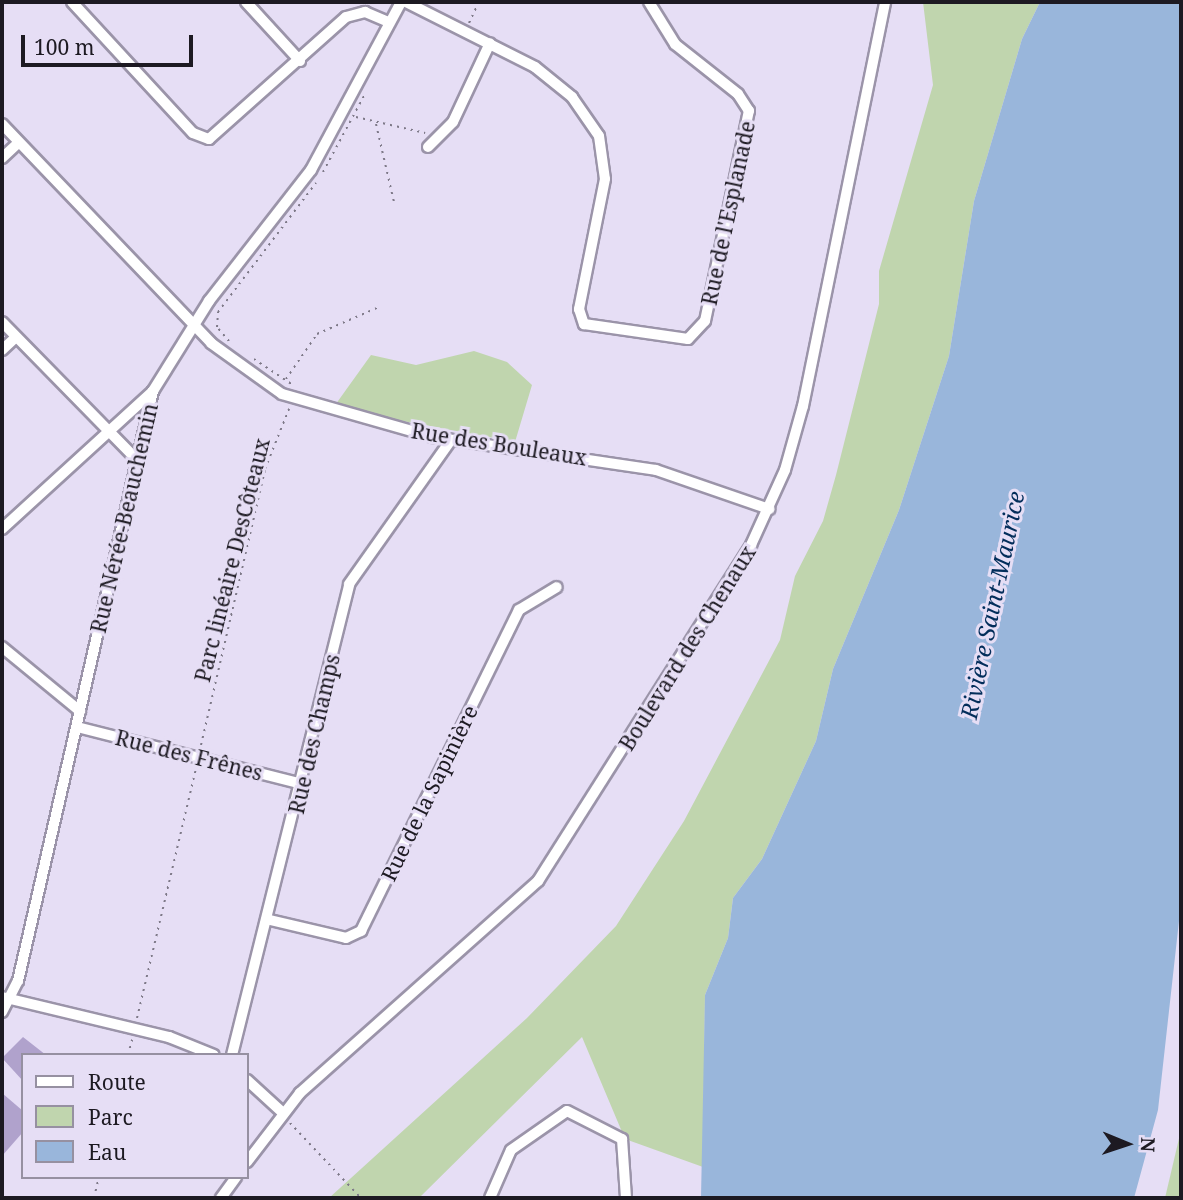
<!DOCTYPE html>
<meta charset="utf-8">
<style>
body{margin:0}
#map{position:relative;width:1183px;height:1200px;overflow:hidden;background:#e6def5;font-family:"Noto Serif",serif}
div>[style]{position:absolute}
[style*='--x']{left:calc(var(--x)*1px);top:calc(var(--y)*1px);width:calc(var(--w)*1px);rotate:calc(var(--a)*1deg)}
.green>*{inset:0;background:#c0d5ae}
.water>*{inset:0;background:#99b6db}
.building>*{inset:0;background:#b0a2cc}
.path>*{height:2px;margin-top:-1px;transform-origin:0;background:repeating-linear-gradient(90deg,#7e7988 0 2px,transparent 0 7px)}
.roads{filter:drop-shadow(2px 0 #9b94a9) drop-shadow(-2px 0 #9b94a9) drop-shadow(0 2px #9b94a9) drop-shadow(0 -2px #9b94a9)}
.minor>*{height:10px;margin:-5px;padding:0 5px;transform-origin:5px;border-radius:5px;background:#fff}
span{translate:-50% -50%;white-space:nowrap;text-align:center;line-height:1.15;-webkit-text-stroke:6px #e6def5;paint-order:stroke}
.street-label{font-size:21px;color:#1d1a22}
.water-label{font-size:23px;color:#022d5a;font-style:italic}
.frame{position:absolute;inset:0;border:4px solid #1d1a22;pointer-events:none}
.legend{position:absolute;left:21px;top:1053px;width:228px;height:126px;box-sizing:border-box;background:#e6def5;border:2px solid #9690a1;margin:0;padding:9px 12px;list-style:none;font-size:21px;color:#1d1a22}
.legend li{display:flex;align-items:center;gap:14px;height:35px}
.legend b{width:35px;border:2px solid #9690a1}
.north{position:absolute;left:1092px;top:1109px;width:70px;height:70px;-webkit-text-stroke:5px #e6def5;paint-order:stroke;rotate:92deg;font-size:19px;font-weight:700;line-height:28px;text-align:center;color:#1d1a22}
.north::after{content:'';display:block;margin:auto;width:24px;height:32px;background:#1d1a22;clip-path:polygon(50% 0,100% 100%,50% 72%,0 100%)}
.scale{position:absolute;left:21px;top:35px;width:172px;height:32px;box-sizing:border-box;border:4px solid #1d1a22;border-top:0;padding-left:9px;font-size:21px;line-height:24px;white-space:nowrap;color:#1d1a22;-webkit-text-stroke:5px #e6def5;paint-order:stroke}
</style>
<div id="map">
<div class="green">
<i style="clip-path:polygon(923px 2px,1040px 2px,1022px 39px,974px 201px,949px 356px,899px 510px,833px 669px,816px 741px,762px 859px,733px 898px,728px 938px,705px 995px,703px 1167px,625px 1139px,582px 1037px,419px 1198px,329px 1198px,527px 1018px,616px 926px,684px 821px,780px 640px,795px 576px,823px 521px,836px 475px,879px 304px,879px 271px,933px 85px)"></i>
<i style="clip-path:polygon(474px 351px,507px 362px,532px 385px,515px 442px,333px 408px,371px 355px,416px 365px)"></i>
<i style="clip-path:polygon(1181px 1130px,1181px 1198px,1165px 1198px)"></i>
</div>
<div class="water">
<i style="clip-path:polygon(1040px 2px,1181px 2px,1181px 903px,1158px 1110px,1134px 1198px,701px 1198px,705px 995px,728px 938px,733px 898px,762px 859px,816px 741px,833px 669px,899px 510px,949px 356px,974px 201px,1022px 39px)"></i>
</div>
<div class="building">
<i style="clip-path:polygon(23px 1037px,46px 1055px,23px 1055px,23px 1081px,2px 1058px)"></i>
<i style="clip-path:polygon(2px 1093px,23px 1111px,23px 1132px,2px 1156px)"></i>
</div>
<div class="path">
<i style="--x:469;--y:23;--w:23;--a:-65"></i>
<i style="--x:356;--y:117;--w:71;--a:13.1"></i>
<i style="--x:376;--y:124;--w:80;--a:77"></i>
<i style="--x:323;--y:172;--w:89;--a:-61.7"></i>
<i style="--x:229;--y:341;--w:18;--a:-131"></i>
<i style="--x:217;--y:327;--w:15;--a:-86"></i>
<i style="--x:218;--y:312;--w:162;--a:-52.8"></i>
<i style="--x:254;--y:359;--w:47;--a:33.7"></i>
<i style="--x:286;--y:379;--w:55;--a:-55.4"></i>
<i style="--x:317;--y:334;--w:68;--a:-23.5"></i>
<i style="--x:201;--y:745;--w:283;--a:-76.9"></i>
<i style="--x:265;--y:469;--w:65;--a:-68.2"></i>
<i style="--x:137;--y:1018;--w:257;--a:-76.7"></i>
<i style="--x:128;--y:1055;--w:16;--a:-75"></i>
<i style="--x:290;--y:1123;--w:103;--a:46.6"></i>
<i style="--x:94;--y:1198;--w:22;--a:-77"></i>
</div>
<div class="roads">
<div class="minor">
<i style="--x:72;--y:2;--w:178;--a:47.3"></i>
<i style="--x:193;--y:133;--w:17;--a:21"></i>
<i style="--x:209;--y:139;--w:183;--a:-41.7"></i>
<i style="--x:346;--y:17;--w:20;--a:-15"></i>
<i style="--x:365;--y:12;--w:23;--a:23"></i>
<i style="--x:246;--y:2;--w:80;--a:47.5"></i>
<i style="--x:406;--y:2;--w:144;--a:26.7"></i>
<i style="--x:535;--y:67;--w:48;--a:39"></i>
<i style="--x:572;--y:97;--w:47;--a:55.3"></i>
<i style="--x:599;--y:136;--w:43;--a:82.1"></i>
<i style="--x:605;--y:179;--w:133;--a:101.3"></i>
<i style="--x:579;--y:309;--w:16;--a:72"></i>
<i style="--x:584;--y:324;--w:105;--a:8.2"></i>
<i style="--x:688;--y:339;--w:25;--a:-47"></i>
<i style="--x:705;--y:321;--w:215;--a:-78.2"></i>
<i style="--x:749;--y:111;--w:20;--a:-123"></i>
<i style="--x:738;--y:94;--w:80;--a:-141.6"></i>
<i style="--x:675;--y:44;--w:49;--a:-121.8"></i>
<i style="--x:2;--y:124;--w:303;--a:46.3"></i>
<i style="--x:211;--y:343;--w:87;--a:35.7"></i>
<i style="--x:282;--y:394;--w:157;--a:15.9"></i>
<i style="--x:433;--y:437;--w:225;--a:8.4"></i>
<i style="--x:656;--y:470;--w:120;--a:19"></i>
<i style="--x:428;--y:147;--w:35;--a:-45"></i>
<i style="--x:453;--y:122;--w:87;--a:-64.9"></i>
<i style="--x:2;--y:158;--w:23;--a:-43"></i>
<i style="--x:2;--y:322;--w:196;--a:45.6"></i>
<i style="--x:2;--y:350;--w:19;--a:-43"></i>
<i style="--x:2;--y:529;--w:205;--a:-42.4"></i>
<i style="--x:2;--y:647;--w:101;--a:39.4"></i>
<i style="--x:77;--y:727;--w:232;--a:14.2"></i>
<i style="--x:270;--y:920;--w:78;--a:13.3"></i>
<i style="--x:346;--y:938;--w:17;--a:-25"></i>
<i style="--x:361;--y:931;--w:358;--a:-63.8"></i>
<i style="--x:519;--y:610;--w:44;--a:-31.2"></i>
<i style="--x:2;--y:997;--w:172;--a:13.5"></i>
<i style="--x:169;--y:1037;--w:48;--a:21.8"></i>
<i style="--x:2;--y:1012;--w:35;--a:-63"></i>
<i style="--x:18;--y:981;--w:605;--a:-77.11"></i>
<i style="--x:153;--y:391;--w:106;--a:-58.1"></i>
<i style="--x:209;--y:301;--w:166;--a:-52.1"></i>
<i style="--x:311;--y:170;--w:191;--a:-61.8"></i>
<i style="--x:232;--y:1055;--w:485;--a:-76"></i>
<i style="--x:349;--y:584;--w:176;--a:-54.7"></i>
<i style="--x:247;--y:1080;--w:47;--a:42.4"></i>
<i style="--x:247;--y:1162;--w:87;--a:-52.5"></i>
<i style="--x:300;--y:1093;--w:319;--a:-41.7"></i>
<i style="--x:538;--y:881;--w:398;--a:-57.6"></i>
<i style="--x:751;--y:545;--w:82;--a:-65.6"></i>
<i style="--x:785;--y:470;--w:66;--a:-74.3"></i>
<i style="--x:803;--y:406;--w:412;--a:-78.5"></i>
<i style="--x:221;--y:1198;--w:26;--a:-54"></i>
<i style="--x:490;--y:1198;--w:52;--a:-66.4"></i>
<i style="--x:511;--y:1150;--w:68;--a:-34.9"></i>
<i style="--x:567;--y:1111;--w:62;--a:27"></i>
<i style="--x:622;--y:1139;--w:59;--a:86.1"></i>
</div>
</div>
<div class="street-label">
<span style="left:728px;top:213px;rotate:-78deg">Rue de l'Esplanade</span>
<span style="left:499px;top:444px;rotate:9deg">Rue des Bouleaux</span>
<span style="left:124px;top:518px;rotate:-77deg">Rue Nérée-Beauchemin</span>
<span style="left:232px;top:560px;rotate:-76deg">Parc linéaire DesCôteaux</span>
<span style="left:687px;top:648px;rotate:-58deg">Boulevard des Chenaux</span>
<span style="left:314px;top:734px;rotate:-77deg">Rue des Champs</span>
<span style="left:189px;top:755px;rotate:14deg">Rue des Frênes</span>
<span style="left:429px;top:793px;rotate:-64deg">Rue de la Sapinière</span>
</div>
<div class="water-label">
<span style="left:992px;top:605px;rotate:-78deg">Rivière Saint-Maurice</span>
</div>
<div class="frame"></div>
<ul class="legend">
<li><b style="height:9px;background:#fff"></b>Route</li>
<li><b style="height:19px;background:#c0d5ae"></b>Parc</li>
<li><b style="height:19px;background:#99b6db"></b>Eau</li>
</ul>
<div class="north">N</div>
<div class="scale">100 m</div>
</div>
